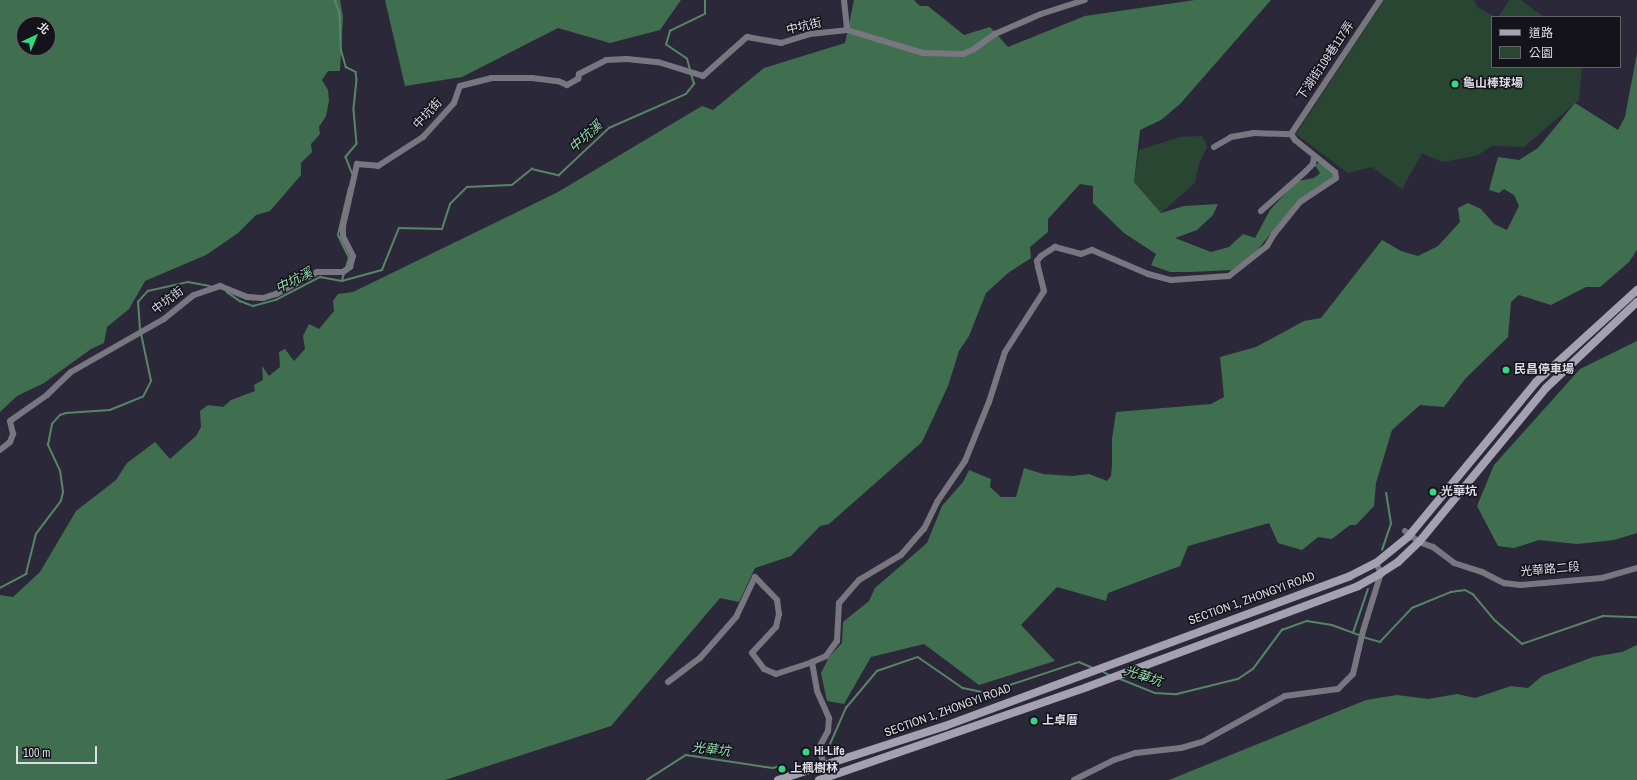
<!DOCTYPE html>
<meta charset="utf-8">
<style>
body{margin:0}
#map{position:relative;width:1637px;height:780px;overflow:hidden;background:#2b2939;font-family:"Archivo Narrow","Noto Sans TC",sans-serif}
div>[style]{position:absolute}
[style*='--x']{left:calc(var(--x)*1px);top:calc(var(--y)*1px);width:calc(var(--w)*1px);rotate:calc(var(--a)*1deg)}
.green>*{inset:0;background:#294633}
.forest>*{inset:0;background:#406f50}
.stream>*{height:1.5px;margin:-0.75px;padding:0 0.75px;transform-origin:0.75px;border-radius:0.75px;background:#578667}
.minor>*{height:6px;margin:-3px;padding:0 3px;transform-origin:3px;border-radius:3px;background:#787780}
.secondary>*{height:8px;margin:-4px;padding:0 4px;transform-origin:4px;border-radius:4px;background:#a4a2b0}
.dots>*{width:11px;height:11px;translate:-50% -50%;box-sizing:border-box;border:2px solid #14131a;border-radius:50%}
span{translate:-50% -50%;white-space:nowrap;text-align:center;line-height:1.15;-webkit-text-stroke:3px #14131a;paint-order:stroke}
.street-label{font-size:12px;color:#dddce7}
.poi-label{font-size:12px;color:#dddce7;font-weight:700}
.left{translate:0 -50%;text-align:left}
.water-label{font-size:13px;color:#95dfae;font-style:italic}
.legend{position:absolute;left:1491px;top:16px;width:130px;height:52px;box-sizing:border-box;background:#14131a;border:1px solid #64636c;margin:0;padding:5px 7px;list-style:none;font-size:12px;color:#dddce7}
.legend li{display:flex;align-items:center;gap:8px;height:20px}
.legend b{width:20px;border:1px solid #64636c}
.north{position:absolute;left:16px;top:16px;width:40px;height:40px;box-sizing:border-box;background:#14131a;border:1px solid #64636c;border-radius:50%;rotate:44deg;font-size:11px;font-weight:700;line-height:16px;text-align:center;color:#dddce7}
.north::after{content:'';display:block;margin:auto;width:14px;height:18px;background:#34d881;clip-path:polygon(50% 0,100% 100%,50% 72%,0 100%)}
.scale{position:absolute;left:16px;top:746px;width:81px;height:18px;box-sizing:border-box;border:2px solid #dddce7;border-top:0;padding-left:5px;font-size:12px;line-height:14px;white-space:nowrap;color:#dddce7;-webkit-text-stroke:3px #14131a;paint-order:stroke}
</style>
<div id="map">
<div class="green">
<i style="clip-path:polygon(1384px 0,1474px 0,1477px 7px,1495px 17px,1492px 17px,1492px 67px,1582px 67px,1579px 100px,1524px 147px,1492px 146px,1476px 156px,1442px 162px,1422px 153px,1402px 189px,1372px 167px,1348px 173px,1296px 134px)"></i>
<i style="clip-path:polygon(1510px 0,1521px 0,1544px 17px,1498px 17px)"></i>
<i style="clip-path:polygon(1202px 136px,1207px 147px,1199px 164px,1195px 183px,1161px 213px,1134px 182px,1139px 150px,1180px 137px)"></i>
</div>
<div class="forest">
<i style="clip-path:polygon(evenodd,0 0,340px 0,343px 17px,340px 71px,328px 71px,322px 80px,328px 90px,329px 101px,326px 116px,319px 127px,320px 134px,311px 144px,312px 152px,301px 163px,301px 175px,270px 211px,256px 215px,238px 233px,206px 255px,145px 281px,129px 309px,107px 327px,104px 343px,91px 349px,44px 383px,17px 396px,0 412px,0 0,24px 24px,48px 24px,48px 48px,24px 48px,24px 24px)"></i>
<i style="clip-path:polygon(385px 0,681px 0,660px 30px,610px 43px,558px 28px,462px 77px,405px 86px)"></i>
<i style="clip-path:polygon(854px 0,914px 0,920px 6px,928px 6px,964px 35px,990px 27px,1008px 47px,1085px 16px,1195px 0,1271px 0,1180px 104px,1161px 120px,1140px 130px,1134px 182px,1161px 213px,1184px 206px,1218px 204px,1213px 215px,1197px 230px,1175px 238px,1211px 252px,1229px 247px,1243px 234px,1255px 238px,1270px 210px,1297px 181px,1314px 178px,1320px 173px,1315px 165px,1320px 162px,1334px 174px,1328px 183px,1297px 201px,1255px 253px,1232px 270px,1190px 272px,1170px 272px,1151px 265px,1156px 254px,1124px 233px,1093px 203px,1093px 186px,1080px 184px,1048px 219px,1048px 232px,1030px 247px,1031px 258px,1008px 273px,986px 293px,969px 336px,959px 351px,948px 386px,922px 442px,829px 524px,820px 526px,791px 556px,755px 568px,739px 602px,720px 598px,611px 726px,445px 780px,0 780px,0 595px,13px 597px,40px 572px,76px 511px,116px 480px,127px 463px,155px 442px,170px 459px,196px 436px,201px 427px,200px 411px,208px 405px,223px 407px,231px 400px,255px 391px,254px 385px,263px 380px,262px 366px,269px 376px,280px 367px,279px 352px,285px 349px,294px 361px,305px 349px,303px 336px,309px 324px,319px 329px,334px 311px,333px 301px,338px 294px,353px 292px,558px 192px,702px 106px,713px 110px,764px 68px,845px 43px)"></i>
<i style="clip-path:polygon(1637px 53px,1637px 250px,1629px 262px,1600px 287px,1586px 287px,1551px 305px,1519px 295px,1511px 302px,1508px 337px,1465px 379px,1444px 407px,1420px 405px,1392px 430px,1376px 483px,1374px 506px,1356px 525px,1350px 525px,1332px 539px,1318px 537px,1302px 550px,1278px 543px,1269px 523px,1188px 546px,1180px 566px,1108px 593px,1106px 601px,1057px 587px,1021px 625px,1055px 661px,979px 685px,924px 644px,871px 657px,844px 704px,827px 701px,821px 673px,829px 657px,842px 643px,843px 622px,869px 601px,875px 588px,927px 543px,942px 506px,963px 482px,969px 470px,991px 479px,990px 487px,1001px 497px,1016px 497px,1024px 468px,1043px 474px,1072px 476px,1089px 474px,1107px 481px,1111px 476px,1112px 465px,1112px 439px,1116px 412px,1211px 404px,1224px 397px,1220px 357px,1256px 347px,1304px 321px,1321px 318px,1382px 240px,1401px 251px,1418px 256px,1438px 246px,1460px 222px,1458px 208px,1468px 203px,1481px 209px,1494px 224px,1507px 230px,1519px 206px,1514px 195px,1504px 189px,1499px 193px,1489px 190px,1498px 157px,1519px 160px,1538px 148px,1575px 103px,1618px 130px,1625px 117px)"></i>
<i style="clip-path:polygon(1637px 341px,1637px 533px,1614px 540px,1577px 544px,1539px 540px,1514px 548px,1498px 546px,1477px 506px,1494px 465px,1580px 369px)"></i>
<i style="clip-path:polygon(1637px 645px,1637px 780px,1169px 780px,1366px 700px,1397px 695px,1428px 699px,1457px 694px,1475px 698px,1511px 686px,1528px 688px,1542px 676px,1593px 657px,1622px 652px)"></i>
</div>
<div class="stream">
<i style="--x:335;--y:0;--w:14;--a:69"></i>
<i style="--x:340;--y:13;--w:36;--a:88"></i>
<i style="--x:341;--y:49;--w:19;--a:74"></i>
<i style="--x:346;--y:67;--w:11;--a:27"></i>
<i style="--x:356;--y:72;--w:8;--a:83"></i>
<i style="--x:357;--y:80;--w:30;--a:96"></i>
<i style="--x:354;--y:110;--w:34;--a:85"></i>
<i style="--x:357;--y:144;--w:17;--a:130"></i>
<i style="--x:346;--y:157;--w:17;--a:69"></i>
<i style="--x:690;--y:70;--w:11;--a:-105"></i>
<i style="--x:687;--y:59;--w:25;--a:-146"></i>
<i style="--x:666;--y:45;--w:15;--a:-74"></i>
<i style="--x:670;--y:31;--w:39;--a:-26"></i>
<i style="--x:705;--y:14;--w:14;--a:-90"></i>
<i style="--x:346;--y:268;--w:10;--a:-73"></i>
<i style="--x:349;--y:258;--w:25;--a:-116"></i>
<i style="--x:338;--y:235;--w:48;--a:-76.8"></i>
<i style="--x:342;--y:281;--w:8;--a:-76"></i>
<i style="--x:227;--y:292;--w:16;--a:35"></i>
<i style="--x:240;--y:301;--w:14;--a:21"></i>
<i style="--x:253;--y:306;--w:24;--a:-15"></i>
<i style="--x:276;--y:300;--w:50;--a:-27.6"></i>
<i style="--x:320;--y:277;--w:22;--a:10"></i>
<i style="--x:342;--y:281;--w:41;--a:-15.4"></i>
<i style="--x:382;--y:270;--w:45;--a:-68"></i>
<i style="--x:399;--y:228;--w:43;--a:1.3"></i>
<i style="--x:442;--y:229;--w:26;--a:-72"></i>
<i style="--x:450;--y:204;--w:24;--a:-45"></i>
<i style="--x:467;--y:187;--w:45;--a:-2.5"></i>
<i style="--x:512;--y:185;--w:26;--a:-39"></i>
<i style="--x:532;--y:169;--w:28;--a:13"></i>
<i style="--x:559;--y:175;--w:69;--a:-43.2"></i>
<i style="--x:609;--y:128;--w:84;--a:-23.8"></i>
<i style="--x:686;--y:94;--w:13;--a:-51"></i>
<i style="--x:694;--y:84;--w:10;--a:-107"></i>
<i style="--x:140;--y:330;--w:28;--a:-94"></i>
<i style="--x:138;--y:302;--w:15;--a:-48"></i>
<i style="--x:148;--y:291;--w:41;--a:-12.7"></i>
<i style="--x:188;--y:282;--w:22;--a:10"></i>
<i style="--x:1382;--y:550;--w:28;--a:-71"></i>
<i style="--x:1391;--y:524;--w:31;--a:-99"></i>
<i style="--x:0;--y:588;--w:30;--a:-28"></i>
<i style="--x:26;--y:574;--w:41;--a:-76"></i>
<i style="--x:36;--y:534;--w:41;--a:-52.9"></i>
<i style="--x:61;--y:501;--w:9;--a:-77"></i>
<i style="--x:63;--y:492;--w:21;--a:-98"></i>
<i style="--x:60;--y:471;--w:29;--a:-115"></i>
<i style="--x:48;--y:445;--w:21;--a:-79"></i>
<i style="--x:52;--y:424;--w:12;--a:-48"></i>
<i style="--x:60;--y:415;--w:6;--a:-18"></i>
<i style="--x:66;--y:413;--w:44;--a:-3.9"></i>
<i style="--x:110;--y:410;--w:35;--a:-22"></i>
<i style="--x:143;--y:397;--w:18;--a:-63"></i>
<i style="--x:151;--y:381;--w:48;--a:-102"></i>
<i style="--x:1353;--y:633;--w:46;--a:-71.2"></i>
<i style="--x:1363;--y:637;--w:18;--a:16"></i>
<i style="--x:1380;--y:642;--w:47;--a:-46.7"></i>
<i style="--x:1412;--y:608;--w:42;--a:-22.3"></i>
<i style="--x:1451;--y:592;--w:14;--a:-8"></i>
<i style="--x:1465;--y:590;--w:9;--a:27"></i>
<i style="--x:1473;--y:594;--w:35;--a:50"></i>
<i style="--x:1496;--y:621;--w:35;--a:41"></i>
<i style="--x:1522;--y:644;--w:86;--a:-19.1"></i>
<i style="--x:1603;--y:616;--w:34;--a:2"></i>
<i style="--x:1102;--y:671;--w:8;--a:30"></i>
<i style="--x:1118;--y:678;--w:40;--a:22"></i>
<i style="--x:1155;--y:693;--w:22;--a:3"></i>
<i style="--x:1177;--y:694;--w:63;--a:-13.8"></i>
<i style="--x:1238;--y:679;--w:18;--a:-34"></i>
<i style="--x:1253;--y:669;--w:49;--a:-53.4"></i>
<i style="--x:1282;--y:630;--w:27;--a:-20"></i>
<i style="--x:1307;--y:621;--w:25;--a:9"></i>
<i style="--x:1332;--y:625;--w:29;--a:20"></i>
<i style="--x:827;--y:751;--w:47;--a:-66.2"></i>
<i style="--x:846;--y:708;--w:48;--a:-50"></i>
<i style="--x:877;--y:671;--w:43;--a:-18.9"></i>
<i style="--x:918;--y:657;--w:55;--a:34.6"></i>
<i style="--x:963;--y:688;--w:24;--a:12"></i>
<i style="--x:986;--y:693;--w:98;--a:-18.4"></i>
<i style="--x:1079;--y:662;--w:15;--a:23"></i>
<i style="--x:647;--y:780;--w:46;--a:-32.7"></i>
<i style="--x:686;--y:755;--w:88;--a:8.5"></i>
<i style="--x:773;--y:768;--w:7;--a:-16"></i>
</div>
<div class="minor">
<i style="--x:844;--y:0;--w:30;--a:84"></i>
<i style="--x:1291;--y:134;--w:161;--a:-56.4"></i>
<i style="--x:1214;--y:147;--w:20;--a:-30"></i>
<i style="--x:1231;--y:137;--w:22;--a:-10"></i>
<i style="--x:1253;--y:133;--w:38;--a:2"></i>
<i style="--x:1261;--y:211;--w:60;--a:-41.6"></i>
<i style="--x:1306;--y:171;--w:10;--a:-45"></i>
<i style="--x:1313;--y:164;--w:7;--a:-82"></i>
<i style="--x:0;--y:450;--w:13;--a:-39"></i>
<i style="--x:10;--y:442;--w:9;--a:-69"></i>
<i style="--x:13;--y:434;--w:13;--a:-103"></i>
<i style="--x:10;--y:421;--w:45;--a:-35.1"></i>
<i style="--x:47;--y:395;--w:33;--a:-44"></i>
<i style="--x:71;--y:372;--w:107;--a:-29.7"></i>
<i style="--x:164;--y:319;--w:38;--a:-39"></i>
<i style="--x:194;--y:295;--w:28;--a:-19"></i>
<i style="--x:220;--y:286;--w:29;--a:22"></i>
<i style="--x:247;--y:297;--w:16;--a:4"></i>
<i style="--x:263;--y:298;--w:14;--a:-17"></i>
<i style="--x:276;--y:294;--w:47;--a:-28.2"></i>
<i style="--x:317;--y:272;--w:26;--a:0"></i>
<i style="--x:343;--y:272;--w:9;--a:-36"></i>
<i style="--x:350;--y:267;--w:11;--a:-75"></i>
<i style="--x:353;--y:256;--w:22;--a:-117"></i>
<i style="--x:343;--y:236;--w:10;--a:-90"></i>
<i style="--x:343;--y:226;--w:64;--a:-77.3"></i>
<i style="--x:357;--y:164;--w:21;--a:5"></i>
<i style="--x:378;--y:166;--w:54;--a:-32.8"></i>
<i style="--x:423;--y:137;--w:46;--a:-47.6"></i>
<i style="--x:454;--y:103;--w:18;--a:-71"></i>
<i style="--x:460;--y:86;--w:32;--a:-14"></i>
<i style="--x:491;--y:78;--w:41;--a:0"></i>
<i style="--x:532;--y:78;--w:26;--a:7"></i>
<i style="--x:558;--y:81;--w:10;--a:24"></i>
<i style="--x:567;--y:85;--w:13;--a:-29"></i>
<i style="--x:578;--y:79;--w:5;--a:-79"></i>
<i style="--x:579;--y:74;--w:30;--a:-27"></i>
<i style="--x:606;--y:60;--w:21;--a:-3"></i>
<i style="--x:627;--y:59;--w:31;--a:6"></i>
<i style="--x:658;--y:62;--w:47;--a:17.3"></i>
<i style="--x:703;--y:76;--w:59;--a:-41.6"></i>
<i style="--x:747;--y:37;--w:35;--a:10"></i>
<i style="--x:781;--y:43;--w:30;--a:-17"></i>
<i style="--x:810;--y:34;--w:37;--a:-6"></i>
<i style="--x:847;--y:30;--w:79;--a:16.8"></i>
<i style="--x:923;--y:53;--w:40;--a:1.4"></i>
<i style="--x:963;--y:54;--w:12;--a:-24"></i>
<i style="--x:974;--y:49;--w:26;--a:-36"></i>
<i style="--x:995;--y:34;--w:50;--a:-23.5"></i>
<i style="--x:1041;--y:14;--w:46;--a:-17.7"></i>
<i style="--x:1405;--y:531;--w:18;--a:38"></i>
<i style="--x:1419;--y:542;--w:15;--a:20"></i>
<i style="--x:1433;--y:547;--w:26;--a:37"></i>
<i style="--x:1454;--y:563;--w:29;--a:18"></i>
<i style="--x:1482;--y:572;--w:25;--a:27"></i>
<i style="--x:1504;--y:583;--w:16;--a:7"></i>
<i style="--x:1520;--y:585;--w:82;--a:-4.9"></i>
<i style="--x:1602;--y:578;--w:36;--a:-16"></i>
<i style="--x:812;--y:662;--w:15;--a:-23"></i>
<i style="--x:826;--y:656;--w:19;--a:-54"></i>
<i style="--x:837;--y:641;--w:38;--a:-87"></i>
<i style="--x:839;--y:603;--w:30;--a:-49"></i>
<i style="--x:859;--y:580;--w:49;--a:-30.8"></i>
<i style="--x:901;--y:555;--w:35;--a:-49"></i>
<i style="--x:924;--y:529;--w:30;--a:-64"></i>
<i style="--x:937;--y:502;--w:50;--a:-55.7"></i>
<i style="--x:965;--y:461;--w:64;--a:-67.9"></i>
<i style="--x:989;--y:402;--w:52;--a:-72.3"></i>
<i style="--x:1005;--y:352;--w:72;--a:-57.4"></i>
<i style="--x:1044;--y:291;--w:25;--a:-104"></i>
<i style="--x:1038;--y:267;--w:6;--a:-99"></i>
<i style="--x:1037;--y:261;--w:6;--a:-51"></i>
<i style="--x:1041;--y:256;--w:17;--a:-33"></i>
<i style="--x:1055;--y:247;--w:27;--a:15"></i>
<i style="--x:1081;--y:254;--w:12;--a:-20"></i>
<i style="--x:1092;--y:250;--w:61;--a:23.2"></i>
<i style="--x:1148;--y:274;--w:24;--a:15"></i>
<i style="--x:1171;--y:280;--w:58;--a:-3.9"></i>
<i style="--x:1229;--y:276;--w:48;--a:-38.3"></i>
<i style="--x:1267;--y:246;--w:14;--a:-60"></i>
<i style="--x:1274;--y:234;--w:41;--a:-50.9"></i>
<i style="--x:1300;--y:202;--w:43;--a:-33.7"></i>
<i style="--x:1336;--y:178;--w:6;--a:-99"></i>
<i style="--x:1335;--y:172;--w:51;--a:-141.3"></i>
<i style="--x:1295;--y:140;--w:7;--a:-124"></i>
<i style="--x:668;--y:682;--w:40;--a:-37"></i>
<i style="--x:700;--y:658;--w:55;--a:-48.7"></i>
<i style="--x:736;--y:617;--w:44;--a:-64.6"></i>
<i style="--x:755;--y:577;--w:32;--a:46"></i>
<i style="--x:777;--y:600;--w:14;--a:82"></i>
<i style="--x:779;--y:614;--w:13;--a:103"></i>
<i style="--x:776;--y:627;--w:35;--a:133"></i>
<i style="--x:752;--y:653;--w:20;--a:53"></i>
<i style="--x:764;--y:669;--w:13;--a:23"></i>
<i style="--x:776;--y:674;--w:38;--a:-18"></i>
<i style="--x:812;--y:662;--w:29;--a:80"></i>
<i style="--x:817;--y:691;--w:30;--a:66"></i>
<i style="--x:829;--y:718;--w:13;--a:94"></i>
<i style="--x:828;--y:731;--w:19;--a:118"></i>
<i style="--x:819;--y:748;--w:34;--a:73"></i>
<i style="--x:1074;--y:780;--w:45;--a:-26.6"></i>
<i style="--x:1114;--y:760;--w:23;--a:-18"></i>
<i style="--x:1136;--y:753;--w:45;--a:-6.3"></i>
<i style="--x:1181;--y:748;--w:22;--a:-16"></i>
<i style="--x:1202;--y:742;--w:95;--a:-29"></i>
<i style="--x:1285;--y:696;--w:53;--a:-7.5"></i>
<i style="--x:1338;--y:689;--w:21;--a:-45"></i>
<i style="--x:1353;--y:674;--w:44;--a:-76.9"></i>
<i style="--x:1363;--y:631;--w:61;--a:-72.8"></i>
<i style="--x:1381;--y:573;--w:11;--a:-117"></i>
</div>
<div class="secondary">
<i style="--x:778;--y:780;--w:176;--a:-17.9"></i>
<i style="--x:945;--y:726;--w:432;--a:-20.3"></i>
<i style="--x:1350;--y:576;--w:29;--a:-27"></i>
<i style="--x:1376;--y:563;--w:41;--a:-39.1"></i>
<i style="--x:1408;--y:537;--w:201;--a:-50.4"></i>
<i style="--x:1536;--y:382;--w:137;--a:-42.3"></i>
<i style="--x:819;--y:780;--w:284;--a:-19.1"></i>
<i style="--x:1087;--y:687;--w:289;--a:-20.4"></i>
<i style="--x:1358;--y:586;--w:26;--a:-29"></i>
<i style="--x:1381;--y:573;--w:20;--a:-33"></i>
<i style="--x:1398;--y:562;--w:29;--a:-44"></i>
<i style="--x:1419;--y:542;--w:200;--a:-50.5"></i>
<i style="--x:1546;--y:388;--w:125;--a:-43.4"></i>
</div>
<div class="dots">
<i style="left:1455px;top:84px;background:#34d881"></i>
<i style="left:1506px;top:370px;background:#34d881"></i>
<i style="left:1433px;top:492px;background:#34d881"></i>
<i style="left:1034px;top:721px;background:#34d881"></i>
<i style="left:806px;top:752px;background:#34d881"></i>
<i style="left:782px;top:769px;background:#34d881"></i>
</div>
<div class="street-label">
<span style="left:804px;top:27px;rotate:-13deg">中坑街</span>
<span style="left:1326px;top:61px;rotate:-56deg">下湖街109巷117弄</span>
<span style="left:428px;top:114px;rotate:-47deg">中坑街</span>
<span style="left:168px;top:301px;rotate:-37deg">中坑街</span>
<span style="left:1550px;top:570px;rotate:-5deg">光華路二段</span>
<span style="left:1252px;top:599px;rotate:-20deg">SECTION 1, ZHONGYI ROAD</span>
<span style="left:948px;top:711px;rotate:-20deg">SECTION 1, ZHONGYI ROAD</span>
</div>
<div class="poi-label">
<span class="left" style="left:1463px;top:84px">龜山棒球場</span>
<span class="left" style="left:1514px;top:370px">民昌停車場</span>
<span class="left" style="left:1441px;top:492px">光華坑</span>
<span class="left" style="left:1042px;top:721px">上卓厝</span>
<span class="left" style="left:814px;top:752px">Hi-Life</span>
<span class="left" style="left:790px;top:769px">上楓樹林</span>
</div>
<div class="water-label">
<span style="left:586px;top:137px;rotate:-42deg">中坑溪</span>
<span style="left:294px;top:281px;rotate:-27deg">中坑溪</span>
<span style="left:1143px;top:677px;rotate:18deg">光華坑</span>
<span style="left:711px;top:750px;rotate:7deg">光華坑</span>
</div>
<ul class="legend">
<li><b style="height:5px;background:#a4a2b0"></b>道路</li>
<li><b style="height:11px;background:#294633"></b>公園</li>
</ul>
<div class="north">北</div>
<div class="scale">100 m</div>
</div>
